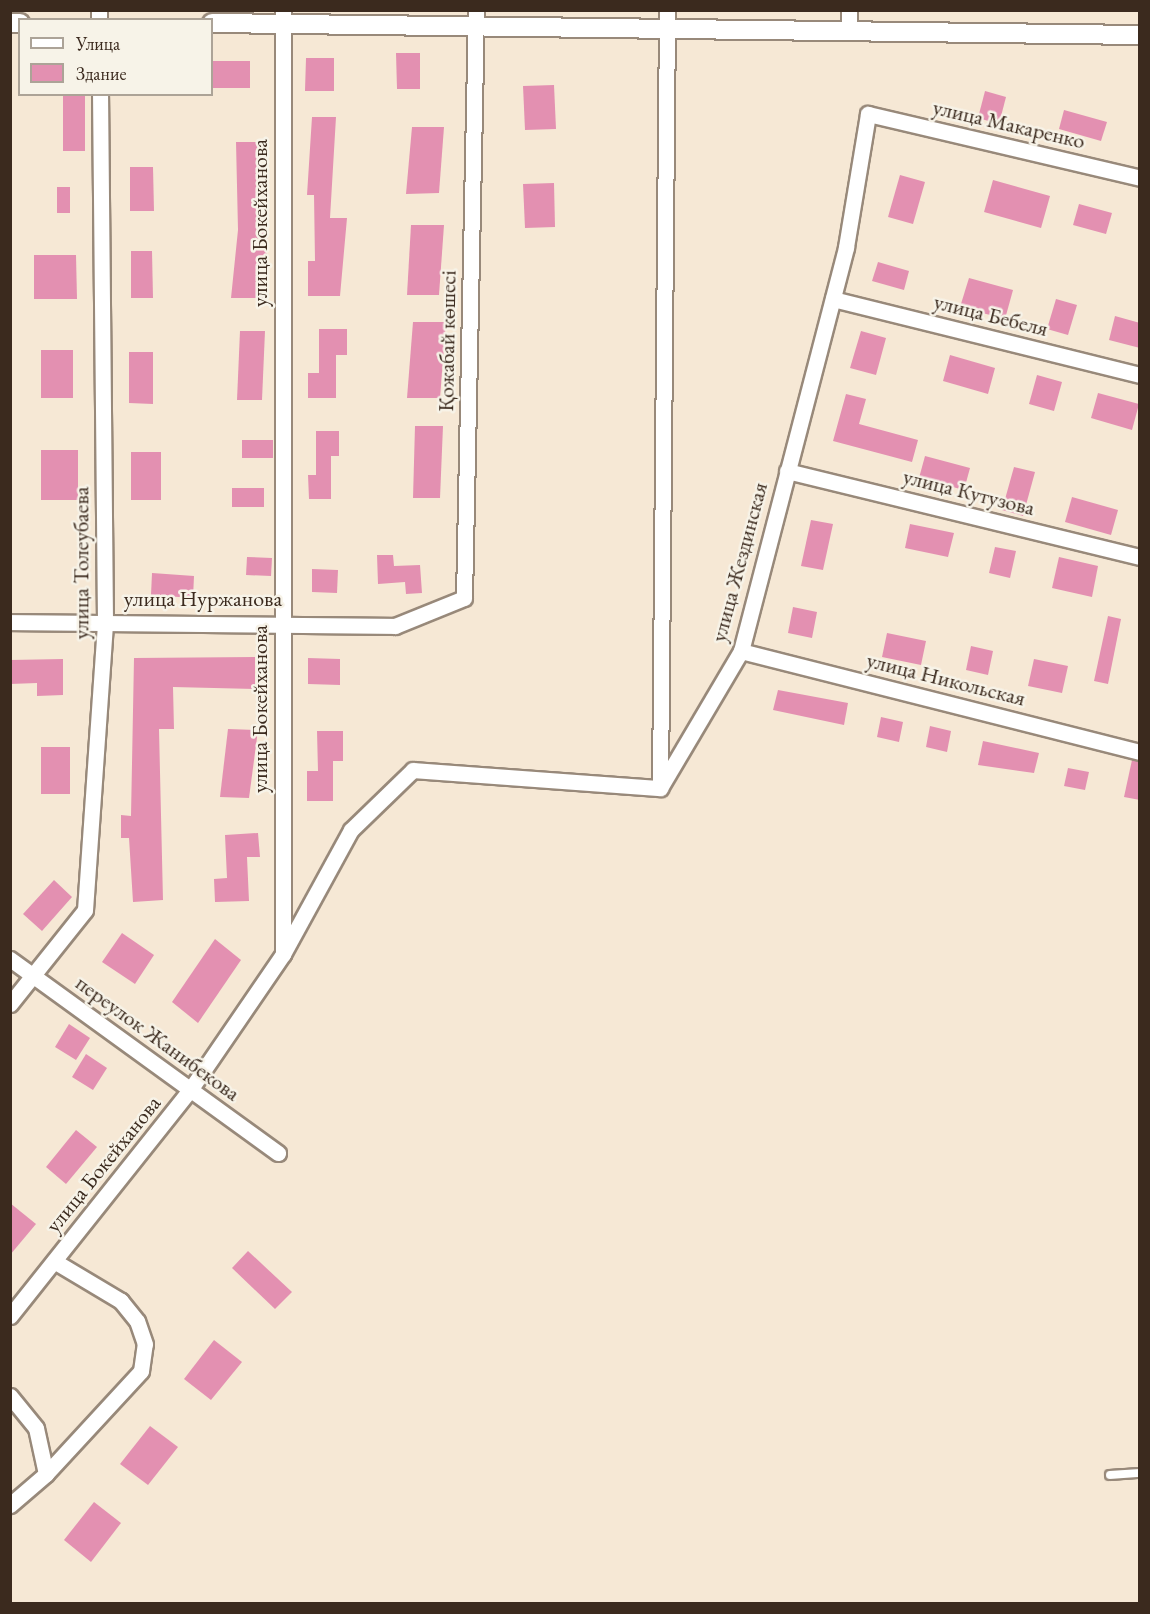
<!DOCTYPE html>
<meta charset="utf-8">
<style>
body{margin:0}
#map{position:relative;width:1150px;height:1614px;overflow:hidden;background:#f6e8d5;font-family:"EB Garamond",serif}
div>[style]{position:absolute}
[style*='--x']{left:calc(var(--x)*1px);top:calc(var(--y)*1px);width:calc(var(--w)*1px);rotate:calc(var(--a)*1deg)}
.building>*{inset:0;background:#e390b1}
.roads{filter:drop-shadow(2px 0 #98897a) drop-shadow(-2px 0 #98897a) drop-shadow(0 2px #98897a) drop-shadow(0 -2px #98897a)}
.service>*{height:8px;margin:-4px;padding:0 4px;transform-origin:4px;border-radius:4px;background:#fff}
.minor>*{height:15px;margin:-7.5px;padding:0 7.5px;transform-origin:7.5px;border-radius:7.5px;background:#fff}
.tertiary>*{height:18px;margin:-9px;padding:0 9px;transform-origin:9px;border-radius:9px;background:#fff}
span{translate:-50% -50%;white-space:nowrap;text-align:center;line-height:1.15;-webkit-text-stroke:5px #f7f3e8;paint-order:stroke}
.street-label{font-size:22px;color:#3b2a1e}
.frame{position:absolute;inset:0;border:12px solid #3b2a1e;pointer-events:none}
.legend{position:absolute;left:18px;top:18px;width:195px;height:78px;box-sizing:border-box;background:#f7f3e8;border:2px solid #aca397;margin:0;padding:8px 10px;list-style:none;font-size:18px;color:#3b2a1e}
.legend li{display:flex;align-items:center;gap:12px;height:30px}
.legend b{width:30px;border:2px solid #aca397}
</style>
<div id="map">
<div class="building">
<i style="clip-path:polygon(396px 53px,420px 53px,420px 89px,397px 89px)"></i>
<i style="clip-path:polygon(306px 58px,334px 58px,334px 91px,305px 91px)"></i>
<i style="clip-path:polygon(212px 61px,250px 61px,250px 88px,212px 88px)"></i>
<i style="clip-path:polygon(554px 85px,556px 129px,525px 130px,523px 86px)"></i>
<i style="clip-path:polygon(985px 91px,1006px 97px,999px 124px,978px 118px)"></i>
<i style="clip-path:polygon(63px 94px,85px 94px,85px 151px,63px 151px)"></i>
<i style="clip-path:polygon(1064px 110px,1107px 122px,1101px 141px,1059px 129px)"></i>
<i style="clip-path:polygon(312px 117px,336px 117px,330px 218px,347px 218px,340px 296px,308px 296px,308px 261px,315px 261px,314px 195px,307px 195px)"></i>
<i style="clip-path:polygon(412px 127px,444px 127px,439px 193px,406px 194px)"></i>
<i style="clip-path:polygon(236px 142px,259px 142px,261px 230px,268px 230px,264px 298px,231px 298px,238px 230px)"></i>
<i style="clip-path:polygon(130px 167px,153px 167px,154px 211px,130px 211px)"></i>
<i style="clip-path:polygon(900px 175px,925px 182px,913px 224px,888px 217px)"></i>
<i style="clip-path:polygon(993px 180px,1050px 196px,1041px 228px,984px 212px)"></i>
<i style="clip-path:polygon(554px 183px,555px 227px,525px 228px,523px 184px)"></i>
<i style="clip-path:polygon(57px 187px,70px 187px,70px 213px,57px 213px)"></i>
<i style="clip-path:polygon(1079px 204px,1112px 213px,1106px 234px,1073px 225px)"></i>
<i style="clip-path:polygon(411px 225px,444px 225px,439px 295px,407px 295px)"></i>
<i style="clip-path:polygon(131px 251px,152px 251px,153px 298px,131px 298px)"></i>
<i style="clip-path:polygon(34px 255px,76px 255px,77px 299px,34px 299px)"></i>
<i style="clip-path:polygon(878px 262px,909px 271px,904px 290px,872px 281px)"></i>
<i style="clip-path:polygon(969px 278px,1013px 290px,1005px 319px,960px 307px)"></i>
<i style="clip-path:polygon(1056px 299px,1077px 305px,1068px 335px,1047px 329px)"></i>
<i style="clip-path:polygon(1115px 316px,1140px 323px,1140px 348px,1109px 340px)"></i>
<i style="clip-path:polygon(413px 322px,446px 322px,440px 398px,407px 398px)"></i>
<i style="clip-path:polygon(319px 329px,347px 329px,347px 355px,336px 355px,336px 398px,308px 398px,308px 373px,319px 373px)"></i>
<i style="clip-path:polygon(240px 331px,265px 331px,262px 400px,237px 400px)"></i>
<i style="clip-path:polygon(861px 331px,886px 338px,876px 375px,850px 368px)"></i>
<i style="clip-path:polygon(41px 350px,73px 350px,73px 398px,41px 398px)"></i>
<i style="clip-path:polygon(129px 352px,153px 352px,153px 404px,129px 403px)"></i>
<i style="clip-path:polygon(950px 355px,995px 368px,988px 394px,943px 381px)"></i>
<i style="clip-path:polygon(1037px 375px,1062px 382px,1054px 411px,1029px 404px)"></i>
<i style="clip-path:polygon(1098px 393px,1139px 404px,1132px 430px,1091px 418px)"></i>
<i style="clip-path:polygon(846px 394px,866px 399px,859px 424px,918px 440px,912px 462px,833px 441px)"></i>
<i style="clip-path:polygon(415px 426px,443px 426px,440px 498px,413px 498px)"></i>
<i style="clip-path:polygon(316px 431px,339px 431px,339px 456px,331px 456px,331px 499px,309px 499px,308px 475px,316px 475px)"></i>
<i style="clip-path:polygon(242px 440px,273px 440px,273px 458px,242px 458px)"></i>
<i style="clip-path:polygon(41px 450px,78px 450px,78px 500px,41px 500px)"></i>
<i style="clip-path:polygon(131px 452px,161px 452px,161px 500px,131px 500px)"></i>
<i style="clip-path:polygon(925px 456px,970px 468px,964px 490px,919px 478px)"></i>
<i style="clip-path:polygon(1014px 467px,1035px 472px,1023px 516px,1002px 510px)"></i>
<i style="clip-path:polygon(232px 488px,264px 488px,264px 507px,232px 507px)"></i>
<i style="clip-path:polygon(1072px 497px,1118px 510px,1111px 535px,1065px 522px)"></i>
<i style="clip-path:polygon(811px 520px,833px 524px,823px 570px,801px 566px)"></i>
<i style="clip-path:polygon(910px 524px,954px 533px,948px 557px,905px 548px)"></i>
<i style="clip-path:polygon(995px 547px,1016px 551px,1010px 578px,989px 573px)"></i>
<i style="clip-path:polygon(377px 555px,393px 555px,394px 566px,420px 565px,422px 593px,406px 594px,405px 582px,378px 584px)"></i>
<i style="clip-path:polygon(247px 557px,272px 558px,271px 576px,246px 575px)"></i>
<i style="clip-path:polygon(1059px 557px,1098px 566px,1092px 597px,1052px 588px)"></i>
<i style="clip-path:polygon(312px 569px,338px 570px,337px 593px,312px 592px)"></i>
<i style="clip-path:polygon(152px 573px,194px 576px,193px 598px,151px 595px)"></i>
<i style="clip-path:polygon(793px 607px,817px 612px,812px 638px,788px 633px)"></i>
<i style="clip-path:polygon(1108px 616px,1121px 619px,1108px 684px,1094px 681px)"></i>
<i style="clip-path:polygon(887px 633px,926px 641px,921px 665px,882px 657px)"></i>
<i style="clip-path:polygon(971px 646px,993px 651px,988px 675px,966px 670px)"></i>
<i style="clip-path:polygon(255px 657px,255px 689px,173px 687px,174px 729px,159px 729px,163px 900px,133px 902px,129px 838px,121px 838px,121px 815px,131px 816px,134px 658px)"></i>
<i style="clip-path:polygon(308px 658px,340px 659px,340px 685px,308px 684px)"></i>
<i style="clip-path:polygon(63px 659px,63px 695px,37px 696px,37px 683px,10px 684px,10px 660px)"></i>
<i style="clip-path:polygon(1034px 659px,1068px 666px,1062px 693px,1028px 686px)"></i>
<i style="clip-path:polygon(778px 690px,848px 703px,844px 725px,773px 710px)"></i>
<i style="clip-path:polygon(881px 717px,903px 722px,899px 742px,877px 737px)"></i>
<i style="clip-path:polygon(930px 726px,951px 731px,947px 752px,926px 747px)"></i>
<i style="clip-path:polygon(228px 729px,258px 730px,249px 798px,220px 797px)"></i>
<i style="clip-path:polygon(317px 731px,343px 731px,343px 761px,333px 761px,333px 801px,307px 801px,307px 771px,318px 771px)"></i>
<i style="clip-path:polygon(983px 741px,1039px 753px,1034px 773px,978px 765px)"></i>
<i style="clip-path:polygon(41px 747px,70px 747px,70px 794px,41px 794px)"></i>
<i style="clip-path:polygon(1132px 760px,1140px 762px,1140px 800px,1124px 797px)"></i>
<i style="clip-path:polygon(1068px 768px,1089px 772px,1085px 790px,1064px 786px)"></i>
<i style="clip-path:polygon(258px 833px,260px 857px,247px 857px,249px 901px,215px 902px,214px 879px,227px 878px,225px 835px)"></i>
<i style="clip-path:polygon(54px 880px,72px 897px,42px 931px,23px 914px)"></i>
<i style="clip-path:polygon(122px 933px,154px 955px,135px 984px,102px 962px)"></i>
<i style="clip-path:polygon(215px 939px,241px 960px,198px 1023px,172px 1002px)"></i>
<i style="clip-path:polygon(69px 1024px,90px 1038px,76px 1060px,55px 1047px)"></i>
<i style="clip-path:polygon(86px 1054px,107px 1068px,93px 1090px,72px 1077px)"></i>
<i style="clip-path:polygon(76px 1130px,97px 1147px,66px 1184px,46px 1167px)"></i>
<i style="clip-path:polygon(10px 1203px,36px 1224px,10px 1255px)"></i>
<i style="clip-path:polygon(248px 1251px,292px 1292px,275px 1309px,232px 1268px)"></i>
<i style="clip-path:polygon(214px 1340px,242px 1362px,211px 1400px,184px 1379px)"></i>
<i style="clip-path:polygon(150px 1426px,178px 1447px,148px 1485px,120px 1464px)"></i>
<i style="clip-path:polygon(94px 1502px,121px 1523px,91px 1562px,64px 1540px)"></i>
</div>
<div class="roads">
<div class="service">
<i style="--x:1110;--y:1475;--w:30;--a:-4"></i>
</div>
<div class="minor">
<i style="--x:99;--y:10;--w:10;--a:90"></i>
<i style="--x:849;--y:28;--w:18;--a:-90"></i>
<i style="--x:833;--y:299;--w:316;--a:13.9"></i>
<i style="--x:787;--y:471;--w:363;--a:13.7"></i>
<i style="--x:10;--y:622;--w:385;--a:0.6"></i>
<i style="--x:395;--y:626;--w:74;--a:-22.1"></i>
<i style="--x:464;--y:598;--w:588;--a:-88.83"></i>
<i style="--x:741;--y:651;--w:412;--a:14.2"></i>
<i style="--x:660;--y:787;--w:777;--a:-89.48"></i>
<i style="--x:283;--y:954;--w:141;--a:-61.3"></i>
<i style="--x:351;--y:830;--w:86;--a:-44.1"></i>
<i style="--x:413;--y:770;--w:248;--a:4.2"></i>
<i style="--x:660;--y:788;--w:159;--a:-59.4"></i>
<i style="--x:741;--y:651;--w:417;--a:-75.4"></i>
<i style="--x:846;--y:247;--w:135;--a:-80.6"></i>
<i style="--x:868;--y:114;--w:279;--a:13.2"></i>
<i style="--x:10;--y:959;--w:331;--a:35.9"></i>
<i style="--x:10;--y:1004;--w:120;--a:-51.4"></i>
<i style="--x:85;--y:910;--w:290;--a:-86"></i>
<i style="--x:105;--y:621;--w:527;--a:-90.54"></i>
<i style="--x:10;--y:1316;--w:289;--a:-51.5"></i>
<i style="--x:190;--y:1090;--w:165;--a:-55.6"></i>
<i style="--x:283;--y:954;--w:944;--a:-90"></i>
<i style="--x:10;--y:1396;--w:41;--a:50.9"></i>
<i style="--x:36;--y:1428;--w:47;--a:77.7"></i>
<i style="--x:46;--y:1474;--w:48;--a:139.3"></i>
<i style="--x:46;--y:1474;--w:140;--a:-47.3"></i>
<i style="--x:141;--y:1371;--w:27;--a:-82"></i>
<i style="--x:145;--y:1344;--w:24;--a:-109"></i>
<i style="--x:137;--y:1321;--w:26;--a:-129"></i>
<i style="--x:121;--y:1301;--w:78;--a:-149.2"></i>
</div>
<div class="tertiary">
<i style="--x:10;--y:23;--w:10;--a:0"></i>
<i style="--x:212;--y:23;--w:928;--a:0.74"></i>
</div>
</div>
<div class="street-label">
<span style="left:1009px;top:124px;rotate:13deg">улица Макаренко</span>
<span style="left:260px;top:223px;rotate:-90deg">улица Бокейханова</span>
<span style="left:991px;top:315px;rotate:14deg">улица Бебеля</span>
<span style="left:447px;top:341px;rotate:-89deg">Қожабай көшесі</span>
<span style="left:969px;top:492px;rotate:14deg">улица Кутузова</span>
<span style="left:739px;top:562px;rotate:-75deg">улица Жездинская</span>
<span style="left:81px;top:563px;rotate:-90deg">улица Толеубаева</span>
<span style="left:203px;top:599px">улица Нуржанова</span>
<span style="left:946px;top:679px;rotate:14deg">улица Никольская</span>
<span style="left:260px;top:709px;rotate:-90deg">улица Бокейханова</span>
<span style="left:158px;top:1038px;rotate:36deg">переулок Жанибекова</span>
<span style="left:103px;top:1164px;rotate:-51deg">улица Бокейханова</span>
</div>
<div class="frame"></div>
<ul class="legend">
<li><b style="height:8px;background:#fff"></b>Улица</li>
<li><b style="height:16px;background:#e390b1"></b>Здание</li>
</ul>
</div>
